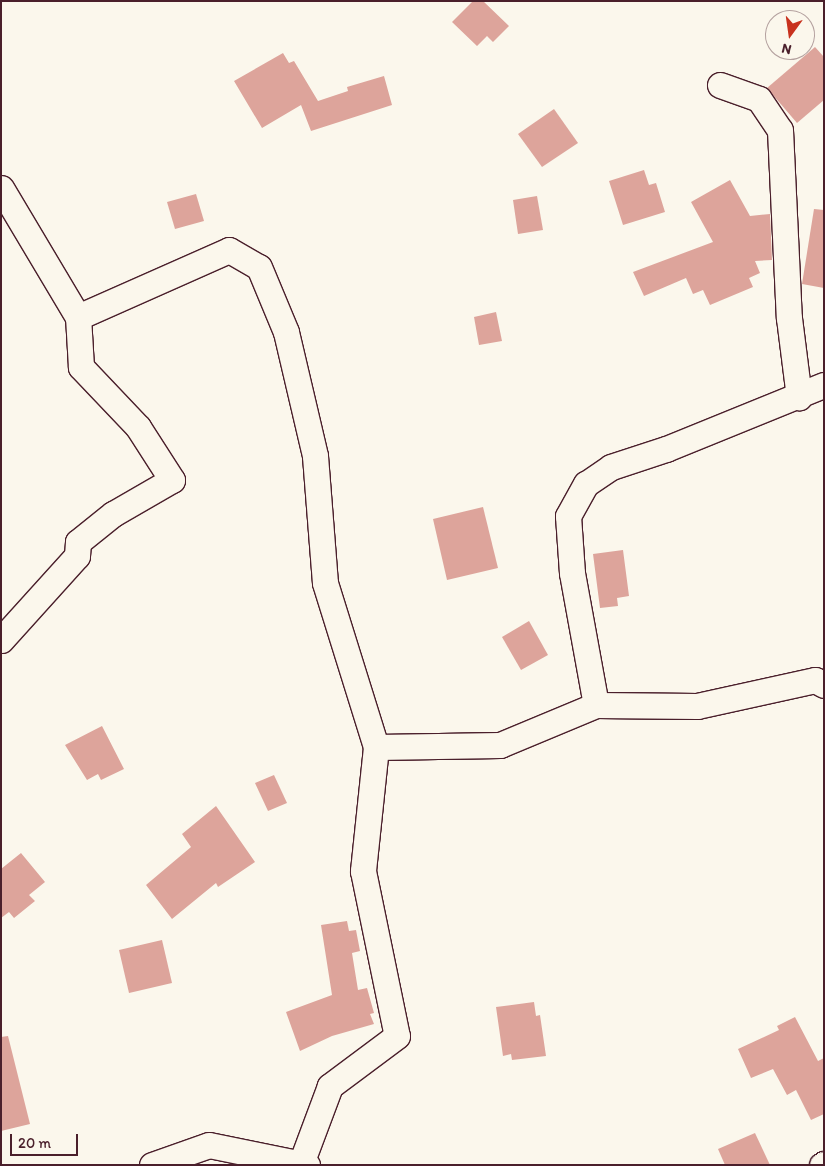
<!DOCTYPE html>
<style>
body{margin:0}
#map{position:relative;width:825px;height:1166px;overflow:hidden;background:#fbf7ec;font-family:Itim,sans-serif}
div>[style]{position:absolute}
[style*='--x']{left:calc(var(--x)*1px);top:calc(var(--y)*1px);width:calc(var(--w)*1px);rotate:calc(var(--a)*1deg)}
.building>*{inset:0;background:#dda49b}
.roads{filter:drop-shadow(1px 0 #4a1f2b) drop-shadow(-1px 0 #4a1f2b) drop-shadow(0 1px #4a1f2b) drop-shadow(0 -1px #4a1f2b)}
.minor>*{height:25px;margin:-12.5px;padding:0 12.5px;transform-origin:12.5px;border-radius:12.5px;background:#fbf7ec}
span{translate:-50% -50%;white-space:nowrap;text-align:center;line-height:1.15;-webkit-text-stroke:5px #fbf7ec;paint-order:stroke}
.frame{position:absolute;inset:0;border:2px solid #4a1f2b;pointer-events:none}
.north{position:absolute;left:765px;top:10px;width:50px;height:50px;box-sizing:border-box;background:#fbf7ec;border:1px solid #b4a19f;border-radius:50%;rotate:194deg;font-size:14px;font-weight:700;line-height:20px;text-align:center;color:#4a1f2b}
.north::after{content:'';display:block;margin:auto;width:18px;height:22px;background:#c8321e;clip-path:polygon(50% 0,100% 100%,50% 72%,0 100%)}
.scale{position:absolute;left:10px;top:1134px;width:68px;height:22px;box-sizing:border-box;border:2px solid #4a1f2b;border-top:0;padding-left:6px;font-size:15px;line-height:18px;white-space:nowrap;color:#4a1f2b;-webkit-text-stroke:4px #fbf7ec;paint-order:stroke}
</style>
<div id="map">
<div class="building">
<i style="clip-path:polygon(473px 1px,483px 1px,509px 26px,493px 42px,487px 36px,477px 46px,452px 22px)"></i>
<i style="clip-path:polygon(815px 47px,824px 57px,824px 100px,797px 123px,767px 88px)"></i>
<i style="clip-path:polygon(283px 53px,289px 63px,294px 61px,318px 101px,348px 91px,347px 87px,384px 76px,392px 105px,311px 131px,301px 105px,262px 128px,234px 81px)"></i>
<i style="clip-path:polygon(554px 109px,578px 143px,542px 167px,518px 134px)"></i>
<i style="clip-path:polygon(644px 170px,649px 185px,656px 183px,665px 212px,623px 225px,609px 181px)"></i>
<i style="clip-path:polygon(730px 180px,750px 216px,770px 214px,772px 260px,755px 261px,760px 273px,749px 278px,753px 287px,710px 305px,703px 290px,693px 294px,686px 278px,644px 296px,633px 272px,713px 242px,691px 202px)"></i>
<i style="clip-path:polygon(196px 194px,204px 221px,175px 229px,167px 202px)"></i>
<i style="clip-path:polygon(537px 196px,543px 230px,518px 234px,513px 200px)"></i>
<i style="clip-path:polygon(814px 209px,824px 210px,824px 288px,802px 284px)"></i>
<i style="clip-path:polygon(496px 312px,502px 341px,479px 345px,474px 317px)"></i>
<i style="clip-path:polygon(483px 507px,498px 568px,447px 580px,433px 519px)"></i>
<i style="clip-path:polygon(623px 550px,629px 596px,617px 598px,618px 606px,600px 608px,593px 554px)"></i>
<i style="clip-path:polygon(529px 621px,548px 655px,521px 670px,502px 637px)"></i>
<i style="clip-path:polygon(102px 726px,124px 769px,101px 780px,98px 774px,87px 780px,65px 745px)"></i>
<i style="clip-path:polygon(274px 775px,287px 803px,268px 811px,255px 783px)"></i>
<i style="clip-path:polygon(216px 806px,255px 862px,218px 887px,216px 883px,172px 919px,146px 885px,191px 847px,182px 834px)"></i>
<i style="clip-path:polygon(21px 853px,45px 882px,29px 895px,35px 901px,14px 918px,9px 912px,1px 918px,1px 869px)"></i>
<i style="clip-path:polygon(347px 921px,349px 931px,356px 930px,360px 951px,352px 953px,358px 990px,367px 988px,374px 1013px,370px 1014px,374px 1024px,332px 1036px,300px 1051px,286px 1012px,332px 995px,321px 925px)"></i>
<i style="clip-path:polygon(162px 940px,172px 983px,129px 993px,119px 950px)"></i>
<i style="clip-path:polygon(534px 1002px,536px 1016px,540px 1015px,546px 1056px,512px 1060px,511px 1054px,503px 1056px,496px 1007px)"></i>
<i style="clip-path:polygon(795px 1017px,818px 1061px,824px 1058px,824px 1114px,811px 1120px,796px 1090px,787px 1095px,773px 1069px,751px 1078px,738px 1049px,779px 1030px,777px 1026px)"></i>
<i style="clip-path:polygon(8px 1036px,30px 1124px,1px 1131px,1px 1037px)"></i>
<i style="clip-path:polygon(755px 1133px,770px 1165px,725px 1165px,718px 1149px)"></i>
</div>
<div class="roads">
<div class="minor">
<i style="--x:720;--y:85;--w:41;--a:19.7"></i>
<i style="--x:759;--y:99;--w:37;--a:56"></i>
<i style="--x:780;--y:130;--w:188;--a:87.3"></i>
<i style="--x:789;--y:318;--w:80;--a:82.8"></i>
<i style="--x:1;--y:188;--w:150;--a:59.2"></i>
<i style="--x:78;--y:317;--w:165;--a:-23.9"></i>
<i style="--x:229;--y:250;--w:34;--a:30"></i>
<i style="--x:259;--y:267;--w:70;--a:67.4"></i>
<i style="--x:286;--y:332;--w:127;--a:76.8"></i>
<i style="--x:315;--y:456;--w:127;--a:85.5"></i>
<i style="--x:325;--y:583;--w:172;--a:72.7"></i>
<i style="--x:376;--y:747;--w:125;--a:96"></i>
<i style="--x:363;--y:871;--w:168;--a:78.4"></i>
<i style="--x:397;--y:1036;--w:84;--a:143.3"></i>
<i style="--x:330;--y:1086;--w:80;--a:110.5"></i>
<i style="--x:1;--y:640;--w:113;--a:-47.9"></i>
<i style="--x:77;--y:556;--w:14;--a:-86"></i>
<i style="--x:78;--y:542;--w:45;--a:-38.7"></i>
<i style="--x:113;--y:514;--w:68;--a:-30"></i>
<i style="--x:172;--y:480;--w:63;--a:-122.7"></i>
<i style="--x:138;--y:427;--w:83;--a:-133.5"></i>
<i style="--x:81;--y:367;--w:50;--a:-93.4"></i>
<i style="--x:596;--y:705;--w:134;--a:-100.3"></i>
<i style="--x:572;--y:573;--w:57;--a:-94"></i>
<i style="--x:568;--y:516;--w:37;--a:-61"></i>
<i style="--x:586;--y:484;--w:30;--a:-34"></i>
<i style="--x:611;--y:467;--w:58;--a:-18.1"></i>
<i style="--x:666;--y:449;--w:170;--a:-22.1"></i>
<i style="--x:376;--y:747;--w:124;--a:-0.9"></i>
<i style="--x:500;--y:745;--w:104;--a:-22.6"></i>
<i style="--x:596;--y:705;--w:101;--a:0.6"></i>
<i style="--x:697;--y:706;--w:121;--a:-12.4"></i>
<i style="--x:815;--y:680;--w:10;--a:29"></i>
<i style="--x:152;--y:1165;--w:60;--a:-19.3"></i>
<i style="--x:209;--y:1145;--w:100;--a:11.5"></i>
<i style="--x:822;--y:1165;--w:2;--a:-27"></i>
</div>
</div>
<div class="frame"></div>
<div class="north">N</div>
<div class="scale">20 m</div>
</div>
